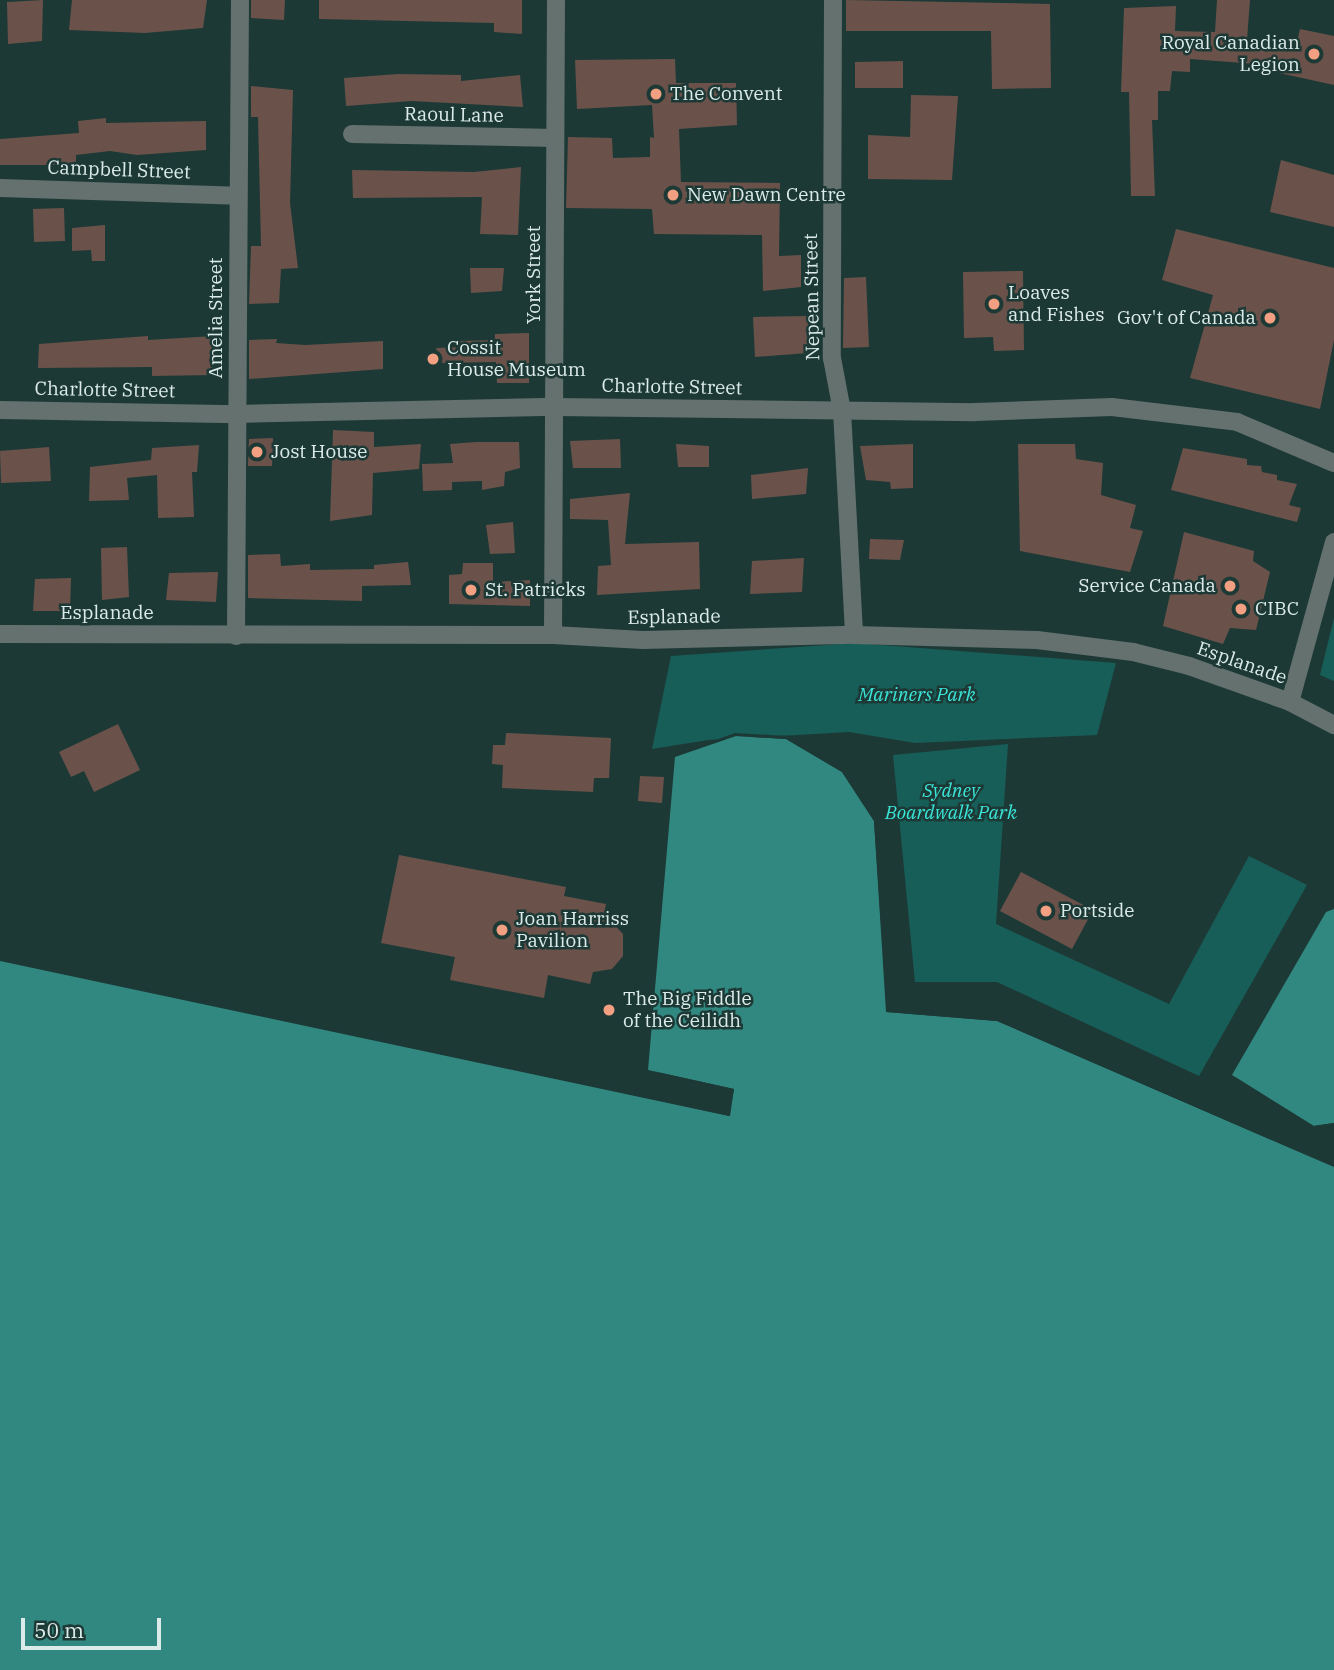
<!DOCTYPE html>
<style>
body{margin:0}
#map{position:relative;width:1334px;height:1670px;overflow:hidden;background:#1d3936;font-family:"IBM Plex Serif",serif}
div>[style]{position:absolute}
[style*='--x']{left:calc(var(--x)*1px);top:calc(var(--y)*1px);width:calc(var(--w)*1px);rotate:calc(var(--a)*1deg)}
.green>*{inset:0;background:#185e58}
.water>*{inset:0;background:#318881}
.pier>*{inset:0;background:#1d3936}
.building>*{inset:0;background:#6a524a}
.minor>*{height:18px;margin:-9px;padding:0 9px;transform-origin:9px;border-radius:9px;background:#64716f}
.tertiary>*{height:18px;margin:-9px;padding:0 9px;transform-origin:9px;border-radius:9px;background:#64716f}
.dots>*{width:19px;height:19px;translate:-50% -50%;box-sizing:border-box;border:4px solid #1d3936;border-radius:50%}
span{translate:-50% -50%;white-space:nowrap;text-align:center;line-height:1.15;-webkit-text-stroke:5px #1d3936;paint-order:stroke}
.poi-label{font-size:19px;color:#dbebe9}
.right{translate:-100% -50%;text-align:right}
.left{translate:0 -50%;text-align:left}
.street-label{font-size:19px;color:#dbebe9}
.park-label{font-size:19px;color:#3be5d8;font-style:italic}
.scale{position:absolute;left:21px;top:1618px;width:140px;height:32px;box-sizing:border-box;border:4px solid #dbebe9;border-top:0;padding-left:9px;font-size:21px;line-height:24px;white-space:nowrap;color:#dbebe9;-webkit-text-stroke:5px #1d3936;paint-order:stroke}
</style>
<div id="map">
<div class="green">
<i style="clip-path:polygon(1334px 618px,1334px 681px,1320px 675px)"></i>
<i style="clip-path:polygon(855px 643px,1116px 663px,1097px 735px,915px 743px,849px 732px,708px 740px,652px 749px,671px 656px)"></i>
<i style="clip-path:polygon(1008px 744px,996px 924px,1169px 1004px,1249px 856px,1307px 885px,1199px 1076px,997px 982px,915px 982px,893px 755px)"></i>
</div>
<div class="water">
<i style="clip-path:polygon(736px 736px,786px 739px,842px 772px,874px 821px,887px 1012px,997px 1021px,1334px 1167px,1334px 1670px,0 1670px,0 961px,729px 1116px,734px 1089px,648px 1070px,675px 757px)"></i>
<i style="clip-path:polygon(1334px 909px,1334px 1123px,1314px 1126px,1232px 1075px,1326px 912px)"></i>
</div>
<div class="pier">
<i style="clip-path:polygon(735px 733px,788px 736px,844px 770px,877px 819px,890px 1009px,998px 1018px,1334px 1167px,997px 1021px,886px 1012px,874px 821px,842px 772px,786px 739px,736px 736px,671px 756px)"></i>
<i style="clip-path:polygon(0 957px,727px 1112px,730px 1092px,645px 1069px,648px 1070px,734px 1089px,730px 1116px)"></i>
<i style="clip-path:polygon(1232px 1075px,1313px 1126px,1334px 1123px,1334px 1127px,1312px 1129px)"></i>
</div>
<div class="building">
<i style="clip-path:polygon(43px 0,42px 41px,8px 44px,7px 2px)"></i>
<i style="clip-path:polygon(72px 0,207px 0,203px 28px,145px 33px,69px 30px)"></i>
<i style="clip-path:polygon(251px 0,285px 0,284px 20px,251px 18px)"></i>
<i style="clip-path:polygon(319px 0,522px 0,522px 34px,494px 32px,494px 23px,319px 19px)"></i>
<i style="clip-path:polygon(846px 0,1050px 4px,1051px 88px,992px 89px,991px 31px,846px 31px)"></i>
<i style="clip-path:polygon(1217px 0,1250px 0,1247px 40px,1296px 46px,1300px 29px,1334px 36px,1334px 85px,1256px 68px,1257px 64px,1190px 59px,1190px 72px,1172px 71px,1170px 91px,1158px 91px,1158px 120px,1152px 120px,1155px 196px,1131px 196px,1129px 92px,1121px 92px,1124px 8px,1176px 6px,1175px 31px,1215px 32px)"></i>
<i style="clip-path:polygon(675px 59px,676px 83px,736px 83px,737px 125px,679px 129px,681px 182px,780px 183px,779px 256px,801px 255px,801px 287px,763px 291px,762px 235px,654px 234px,652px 209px,566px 208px,568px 137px,612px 138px,613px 158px,650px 157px,650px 137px,654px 138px,652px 105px,577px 109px,575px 60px)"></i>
<i style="clip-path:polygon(903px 61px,903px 88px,855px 88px,855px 62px)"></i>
<i style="clip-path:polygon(398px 74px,461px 75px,461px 81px,520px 75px,523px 107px,411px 101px,346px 106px,344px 78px)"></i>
<i style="clip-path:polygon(251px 86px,293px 90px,290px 203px,298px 268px,281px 269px,279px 303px,249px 304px,251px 246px,261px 246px,258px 117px,251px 117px)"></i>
<i style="clip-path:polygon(911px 95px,958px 96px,952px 180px,868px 179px,868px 135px,910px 137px)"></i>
<i style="clip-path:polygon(106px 118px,106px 123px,206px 121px,206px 150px,137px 155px,110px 151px,76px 155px,76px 165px,0 165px,0 139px,79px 133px,78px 121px)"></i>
<i style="clip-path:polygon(1281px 160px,1334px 175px,1334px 227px,1270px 212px)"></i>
<i style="clip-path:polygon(521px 167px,518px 235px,480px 234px,482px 197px,353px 198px,352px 170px,474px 172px)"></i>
<i style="clip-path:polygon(64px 208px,65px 241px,34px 242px,33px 209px)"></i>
<i style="clip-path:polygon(105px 225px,105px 261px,92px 261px,91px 250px,72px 251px,72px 228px)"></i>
<i style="clip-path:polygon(1176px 229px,1334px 268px,1334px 340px,1320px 409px,1190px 378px,1213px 295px,1162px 280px)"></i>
<i style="clip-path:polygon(470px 268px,504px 268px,502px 291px,471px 293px)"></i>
<i style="clip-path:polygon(1023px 271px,1024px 350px,994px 351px,993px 337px,964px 338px,963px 272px)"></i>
<i style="clip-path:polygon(866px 277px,869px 347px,843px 348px,844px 278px)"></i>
<i style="clip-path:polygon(808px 316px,808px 353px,755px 357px,753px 317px)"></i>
<i style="clip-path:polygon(529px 333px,529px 383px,497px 383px,496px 362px,439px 363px,436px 348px,459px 347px,459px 341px,495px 340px,495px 334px)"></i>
<i style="clip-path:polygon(148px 336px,148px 340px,215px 336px,214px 375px,152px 376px,152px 367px,38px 368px,39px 344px)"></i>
<i style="clip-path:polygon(277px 339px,276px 343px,305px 345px,383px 341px,383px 369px,249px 379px,249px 340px)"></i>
<i style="clip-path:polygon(333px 430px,374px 432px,374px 447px,421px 444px,419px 469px,373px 473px,372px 515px,330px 521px)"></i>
<i style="clip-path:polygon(273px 438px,272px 466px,248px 466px,249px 439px)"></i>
<i style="clip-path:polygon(620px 439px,621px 468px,573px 468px,570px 441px)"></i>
<i style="clip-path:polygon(476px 442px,519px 442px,520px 468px,505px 472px,504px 486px,482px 490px,482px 481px,452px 482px,452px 490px,423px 491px,422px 464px,453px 463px,450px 444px)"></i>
<i style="clip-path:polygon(676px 444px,709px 446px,709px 467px,678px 467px)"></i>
<i style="clip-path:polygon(913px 444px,913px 488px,891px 489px,890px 482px,866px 480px,860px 446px)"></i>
<i style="clip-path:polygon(1018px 444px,1075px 444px,1076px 459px,1103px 463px,1101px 495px,1136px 505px,1130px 528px,1143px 531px,1130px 572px,1020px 551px)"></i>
<i style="clip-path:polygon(199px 445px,197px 472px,192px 472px,194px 517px,158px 518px,157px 475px,127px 478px,129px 500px,89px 501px,90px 467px,151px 460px,152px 448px)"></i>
<i style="clip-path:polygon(49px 447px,51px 481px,1px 483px,0 451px)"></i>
<i style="clip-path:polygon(1183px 448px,1247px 459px,1247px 465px,1261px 466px,1262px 472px,1277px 475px,1277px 480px,1297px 484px,1289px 505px,1301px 508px,1297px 522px,1171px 490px)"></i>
<i style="clip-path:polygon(808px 468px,806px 494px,752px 499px,751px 475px)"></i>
<i style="clip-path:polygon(630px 493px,625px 544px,699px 542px,700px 589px,597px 595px,598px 566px,611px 565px,608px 520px,570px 519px,570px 499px)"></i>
<i style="clip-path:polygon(513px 522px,515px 553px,490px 554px,486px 525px)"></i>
<i style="clip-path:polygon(1184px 532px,1254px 551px,1253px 561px,1270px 572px,1256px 630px,1230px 628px,1223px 644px,1163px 626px)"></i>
<i style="clip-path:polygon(870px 539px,904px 540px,900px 560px,869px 559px)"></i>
<i style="clip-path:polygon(127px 547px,129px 597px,102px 600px,101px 548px)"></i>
<i style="clip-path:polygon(280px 554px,281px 566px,310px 564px,310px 570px,374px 569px,374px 565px,408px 562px,411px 585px,362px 586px,362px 601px,248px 598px,248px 555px)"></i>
<i style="clip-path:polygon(804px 558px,802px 592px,750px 594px,752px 561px)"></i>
<i style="clip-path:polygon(463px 563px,493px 563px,493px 582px,530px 580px,530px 606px,449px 604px,449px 575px,462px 574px)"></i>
<i style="clip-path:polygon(218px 572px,216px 602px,166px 600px,169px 573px)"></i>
<i style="clip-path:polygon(71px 578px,70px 611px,33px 611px,35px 579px)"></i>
<i style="clip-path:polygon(118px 724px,140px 770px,94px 792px,84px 771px,71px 777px,59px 752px)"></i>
<i style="clip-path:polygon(506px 733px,611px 738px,609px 778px,594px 778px,593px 792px,502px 788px,503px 765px,492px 764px,493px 745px,505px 745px)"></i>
<i style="clip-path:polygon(640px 776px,664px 777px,662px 803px,638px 801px)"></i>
<i style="clip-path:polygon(399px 855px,566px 887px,564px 896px,606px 904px,604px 914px,623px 934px,623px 956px,612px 969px,593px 972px,590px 984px,548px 975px,544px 998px,450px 980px,455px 957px,381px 943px)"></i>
<i style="clip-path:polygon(1021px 872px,1093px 910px,1072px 949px,1000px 911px)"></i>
</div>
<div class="minor">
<i style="--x:833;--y:0;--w:358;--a:90.2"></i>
<i style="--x:832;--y:358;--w:54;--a:79.3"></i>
<i style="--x:842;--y:411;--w:224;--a:86.9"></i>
<i style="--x:352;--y:134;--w:203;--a:1.1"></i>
<i style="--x:0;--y:188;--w:237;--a:1.9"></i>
<i style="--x:0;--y:410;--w:237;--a:1"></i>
<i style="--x:237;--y:414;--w:318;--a:-1.3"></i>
<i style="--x:555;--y:407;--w:420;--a:0.7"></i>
<i style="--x:975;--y:412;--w:137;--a:-2.1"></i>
<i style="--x:1112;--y:407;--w:126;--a:6.8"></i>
<i style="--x:1237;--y:422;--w:105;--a:22.9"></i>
<i style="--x:553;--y:635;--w:635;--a:-89.73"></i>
<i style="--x:236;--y:636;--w:636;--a:-89.64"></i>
</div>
<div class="tertiary">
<i style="--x:0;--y:634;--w:553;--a:0.1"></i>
<i style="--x:553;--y:635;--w:90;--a:3.2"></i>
<i style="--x:643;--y:640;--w:211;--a:-1.4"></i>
<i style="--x:854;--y:635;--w:183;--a:1.6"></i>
<i style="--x:1037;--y:640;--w:97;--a:7.1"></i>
<i style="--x:1133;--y:652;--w:58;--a:14"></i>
<i style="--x:1189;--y:666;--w:107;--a:19.6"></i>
<i style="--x:1290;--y:702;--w:50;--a:27.6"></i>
<i style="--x:1290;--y:702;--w:166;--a:-74.6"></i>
</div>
<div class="dots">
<i style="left:1314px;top:54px;background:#f3a082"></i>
<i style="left:656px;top:94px;background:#f3a082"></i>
<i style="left:673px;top:195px;background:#f3a082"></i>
<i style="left:994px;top:304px;background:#f3a082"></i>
<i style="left:1270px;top:318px;background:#f3a082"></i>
<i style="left:433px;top:359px;background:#f3a082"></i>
<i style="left:257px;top:452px;background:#f3a082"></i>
<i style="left:1230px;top:586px;background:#f3a082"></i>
<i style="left:471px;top:590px;background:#f3a082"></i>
<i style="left:1241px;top:609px;background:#f3a082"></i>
<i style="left:1046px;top:911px;background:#f3a082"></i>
<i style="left:502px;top:930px;background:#f3a082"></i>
<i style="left:609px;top:1010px;background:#f3a082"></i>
</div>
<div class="poi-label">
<span class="right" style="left:1300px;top:54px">Royal Canadian<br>Legion</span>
<span class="left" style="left:670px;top:94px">The Convent</span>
<span class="left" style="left:687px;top:195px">New Dawn Centre</span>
<span class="left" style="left:1008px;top:304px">Loaves<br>and Fishes</span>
<span class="right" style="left:1256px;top:318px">Gov't of Canada</span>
<span class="left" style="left:447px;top:359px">Cossit<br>House Museum</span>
<span class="left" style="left:271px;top:452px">Jost House</span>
<span class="right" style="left:1216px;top:586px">Service Canada</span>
<span class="left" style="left:485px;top:590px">St. Patricks</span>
<span class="left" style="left:1255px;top:609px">CIBC</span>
<span class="left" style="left:1060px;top:911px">Portside</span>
<span class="left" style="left:516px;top:930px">Joan Harriss<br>Pavilion</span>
<span class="left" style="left:623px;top:1010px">The Big Fiddle<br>of the Ceilidh</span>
</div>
<div class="street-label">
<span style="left:454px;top:115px;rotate:1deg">Raoul Lane</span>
<span style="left:119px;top:170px;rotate:2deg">Campbell Street</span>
<span style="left:534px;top:275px;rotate:-90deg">York Street</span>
<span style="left:812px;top:297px;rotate:-91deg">Nepean Street</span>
<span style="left:216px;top:318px;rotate:-90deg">Amelia Street</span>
<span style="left:672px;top:387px;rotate:1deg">Charlotte Street</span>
<span style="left:105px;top:390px;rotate:1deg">Charlotte Street</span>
<span style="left:107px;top:613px">Esplanade</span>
<span style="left:674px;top:617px;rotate:-1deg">Esplanade</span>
<span style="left:1242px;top:663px;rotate:19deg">Esplanade</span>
</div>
<div class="park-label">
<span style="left:917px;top:695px">Mariners Park</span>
<span style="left:951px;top:802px">Sydney<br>Boardwalk Park</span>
</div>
<div class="scale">50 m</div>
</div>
